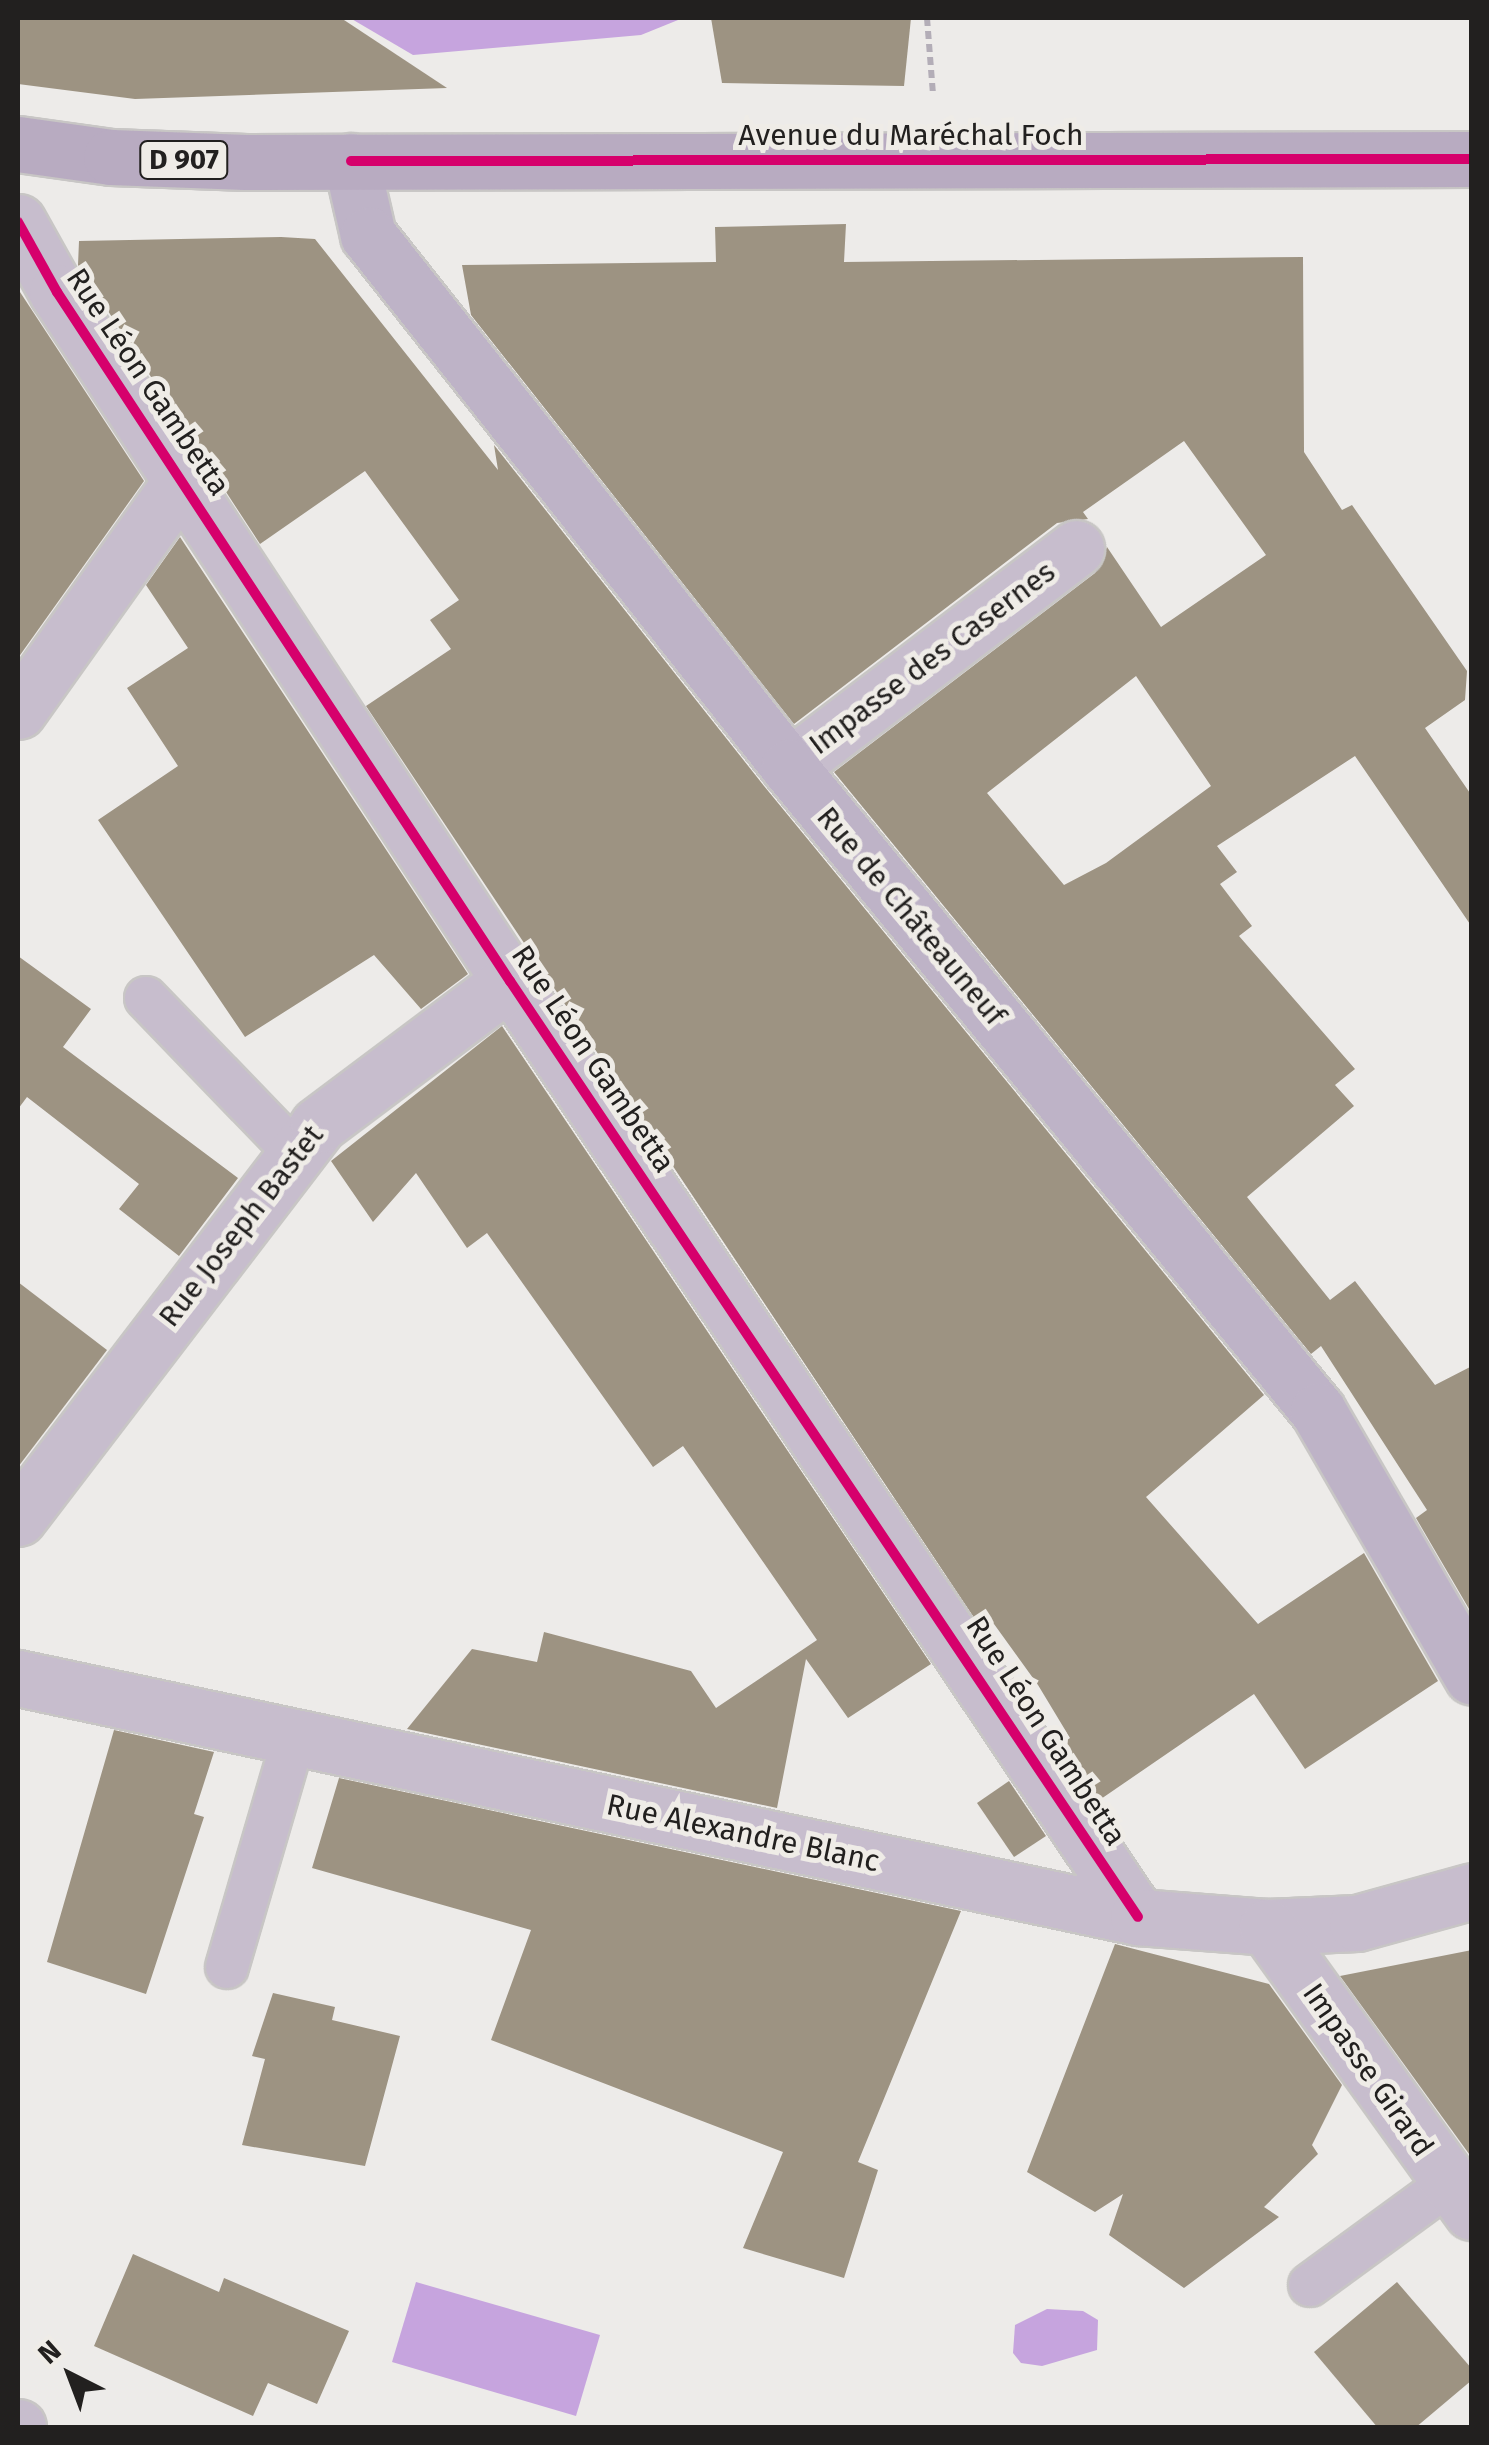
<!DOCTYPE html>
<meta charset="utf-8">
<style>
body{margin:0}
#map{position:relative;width:1489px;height:2445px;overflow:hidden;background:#edebe9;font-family:"Fira Sans",sans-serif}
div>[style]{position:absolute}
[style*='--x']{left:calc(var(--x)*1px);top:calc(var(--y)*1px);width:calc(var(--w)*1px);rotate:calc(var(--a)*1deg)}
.water>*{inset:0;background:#c6a4de}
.building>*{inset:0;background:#9d9382}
.path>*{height:6px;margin-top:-3px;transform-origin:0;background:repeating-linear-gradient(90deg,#b3adb7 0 8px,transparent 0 13px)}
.roads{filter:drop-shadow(2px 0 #c8c6c5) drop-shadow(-2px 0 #c8c6c5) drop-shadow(0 2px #c8c6c5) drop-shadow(0 -2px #c8c6c5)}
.service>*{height:42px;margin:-21px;padding:0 21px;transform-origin:21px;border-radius:21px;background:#c7bdcd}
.minor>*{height:55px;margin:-27.5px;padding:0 27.5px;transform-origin:27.5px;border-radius:27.5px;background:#c7bdcd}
.secondary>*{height:55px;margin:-27.5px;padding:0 27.5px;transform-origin:27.5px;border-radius:27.5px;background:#beb3c7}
.primary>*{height:55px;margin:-27.5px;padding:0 27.5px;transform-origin:27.5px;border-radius:27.5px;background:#b8abc1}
.cycleway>*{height:10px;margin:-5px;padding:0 5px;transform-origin:5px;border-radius:5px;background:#d6006c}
span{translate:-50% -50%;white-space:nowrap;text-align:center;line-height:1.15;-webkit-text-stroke:10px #efece7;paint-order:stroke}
.shield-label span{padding:2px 8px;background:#efece7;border:2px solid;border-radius:8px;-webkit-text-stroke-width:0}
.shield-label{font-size:28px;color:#22201f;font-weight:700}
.street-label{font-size:30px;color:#22201f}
.frame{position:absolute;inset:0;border:20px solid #22201f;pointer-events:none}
.north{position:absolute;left:20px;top:2325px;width:100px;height:100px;-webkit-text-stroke:8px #efece7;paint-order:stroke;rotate:318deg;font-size:28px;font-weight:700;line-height:40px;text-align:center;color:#22201f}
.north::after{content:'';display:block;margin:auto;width:35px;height:45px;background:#22201f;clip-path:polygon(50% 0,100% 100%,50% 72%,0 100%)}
</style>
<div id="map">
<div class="water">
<i style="clip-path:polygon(350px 18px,683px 18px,641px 35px,413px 55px)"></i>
<i style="clip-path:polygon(416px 2282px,600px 2335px,576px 2416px,392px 2362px)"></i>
<i style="clip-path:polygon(1047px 2309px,1083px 2311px,1098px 2320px,1097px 2350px,1042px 2366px,1021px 2363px,1013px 2353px,1015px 2325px)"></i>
</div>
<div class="building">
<i style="clip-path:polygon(18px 18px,341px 18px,447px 88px,135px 99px,18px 84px)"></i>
<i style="clip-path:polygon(711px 18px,911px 18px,904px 86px,722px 83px)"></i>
<i style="clip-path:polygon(evenodd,846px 224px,844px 262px,1303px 257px,1304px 452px,1342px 510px,1352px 505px,1467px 671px,1465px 700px,1425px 728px,1472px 796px,1472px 927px,1355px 756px,1217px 846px,1237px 872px,1220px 884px,1252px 926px,1239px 936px,1355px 1069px,1335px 1085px,1354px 1106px,1247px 1197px,1330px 1300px,1355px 1281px,1435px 1385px,1472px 1366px,1472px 1614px,1416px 1518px,1427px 1510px,1321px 1346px,1311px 1354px,834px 772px,1095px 573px,1107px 547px,1161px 627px,1266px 555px,1184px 441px,1083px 512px,1088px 519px,1057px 523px,794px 724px,471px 315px,462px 265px,716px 262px,715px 227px,846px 224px,1136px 676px,1211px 786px,1106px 863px,1064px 885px,987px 793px,1136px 676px)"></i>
<i style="clip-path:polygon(281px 237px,315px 239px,498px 470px,494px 445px,764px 786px,1264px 1395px,1146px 1497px,1258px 1624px,1364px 1553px,1438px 1681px,1305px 1769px,1254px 1694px,1098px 1801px,1060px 1745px,1070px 1738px,1038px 1685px,994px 1624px,983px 1631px,366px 706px,451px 649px,430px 620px,459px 600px,365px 471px,260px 544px,78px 265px,79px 241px)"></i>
<i style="clip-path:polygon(18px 289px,144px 481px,18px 658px)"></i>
<i style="clip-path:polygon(180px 537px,468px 974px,421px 1009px,374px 955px,245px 1037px,98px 820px,178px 766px,127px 688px,188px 648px,146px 585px)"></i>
<i style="clip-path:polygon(18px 956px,91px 1009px,63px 1047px,238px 1178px,179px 1256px,119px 1209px,139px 1184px,27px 1097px,18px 1109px)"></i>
<i style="clip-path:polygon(502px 1026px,931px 1664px,848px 1718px,806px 1659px,777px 1808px,407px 1729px,472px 1649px,537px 1662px,544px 1632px,691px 1671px,716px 1708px,817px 1640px,683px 1446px,653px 1467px,487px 1233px,467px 1248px,416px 1173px,373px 1222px,331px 1161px)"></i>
<i style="clip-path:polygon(18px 1282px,107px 1350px,18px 1467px)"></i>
<i style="clip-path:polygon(114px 1730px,214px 1752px,194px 1814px,204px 1817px,146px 1994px,47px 1962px)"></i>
<i style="clip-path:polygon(339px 1778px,961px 1911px,858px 2162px,878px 2170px,844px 2278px,743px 2248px,783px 2152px,491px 2040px,531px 1930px,312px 1868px)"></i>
<i style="clip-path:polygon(1009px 1781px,1046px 1836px,1014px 1857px,977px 1803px)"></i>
<i style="clip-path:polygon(1115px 1944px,1269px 1984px,1342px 2085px,1312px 2145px,1318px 2154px,1264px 2207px,1279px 2217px,1184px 2288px,1109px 2235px,1123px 2194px,1095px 2212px,1027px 2172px)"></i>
<i style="clip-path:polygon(1472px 1950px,1472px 2158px,1340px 1976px)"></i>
<i style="clip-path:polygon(273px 1993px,335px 2007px,332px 2020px,400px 2036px,365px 2166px,242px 2145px,265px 2059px,252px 2056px)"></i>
<i style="clip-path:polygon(133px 2254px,219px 2292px,224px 2278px,349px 2331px,317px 2404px,268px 2383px,253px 2416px,94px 2346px)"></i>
<i style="clip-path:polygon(1397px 2282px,1472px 2369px,1472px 2380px,1415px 2428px,1378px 2428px,1314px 2352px)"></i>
</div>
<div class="path">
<i style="--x:927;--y:18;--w:76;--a:85.5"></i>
</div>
<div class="roads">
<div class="service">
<i style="--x:146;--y:998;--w:213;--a:46"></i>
<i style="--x:227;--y:1967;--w:239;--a:-73.7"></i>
<i style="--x:1310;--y:2285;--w:171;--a:-36.2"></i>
</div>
<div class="minor">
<i style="--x:18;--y:222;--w:80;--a:60.9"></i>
<i style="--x:57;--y:292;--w:825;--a:56.68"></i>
<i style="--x:510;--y:981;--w:1127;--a:56.14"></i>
<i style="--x:18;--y:711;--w:285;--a:-54.6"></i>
<i style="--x:789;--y:767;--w:361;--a:-37.3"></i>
<i style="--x:18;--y:1518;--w:494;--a:-52.6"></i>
<i style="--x:318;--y:1125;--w:240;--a:-36.9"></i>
<i style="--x:18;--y:1678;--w:1145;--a:12.05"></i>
<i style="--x:1138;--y:1917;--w:129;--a:4.4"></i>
<i style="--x:1267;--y:1927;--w:90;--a:-2.5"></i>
<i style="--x:1357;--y:1923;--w:119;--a:-15.5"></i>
<i style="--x:1267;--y:1927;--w:351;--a:54.3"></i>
<i style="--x:18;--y:2427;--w:1;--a:90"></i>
</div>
<div class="secondary">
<i style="--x:351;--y:161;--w:76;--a:77.1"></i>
<i style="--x:368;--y:235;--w:678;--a:51.64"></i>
<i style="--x:789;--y:767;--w:833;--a:50.6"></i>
<i style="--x:1318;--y:1411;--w:307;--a:59.9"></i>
</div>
<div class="primary">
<i style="--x:18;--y:144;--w:94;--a:8"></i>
<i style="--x:111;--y:157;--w:135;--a:2.1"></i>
<i style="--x:246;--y:162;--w:1226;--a:-0.14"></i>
</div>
</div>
<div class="cycleway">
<i style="--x:351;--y:161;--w:1121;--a:-0.1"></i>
<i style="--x:18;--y:222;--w:80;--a:60.9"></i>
<i style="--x:57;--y:292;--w:825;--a:56.68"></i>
<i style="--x:510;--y:981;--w:1127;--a:56.14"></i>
</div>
<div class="shield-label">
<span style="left:184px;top:160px">D 907</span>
</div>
<div class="street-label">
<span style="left:911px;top:135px">Avenue du Maréchal Foch</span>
<span style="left:148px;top:382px;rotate:56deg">Rue Léon Gambetta</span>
<span style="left:932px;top:658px;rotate:-37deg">Impasse des Casernes</span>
<span style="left:911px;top:916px;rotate:50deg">Rue de Châteauneuf</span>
<span style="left:593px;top:1059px;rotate:56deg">Rue Léon Gambetta</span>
<span style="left:241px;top:1226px;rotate:-52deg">Rue Joseph Bastet</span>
<span style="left:1046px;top:1731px;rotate:57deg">Rue Léon Gambetta</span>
<span style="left:743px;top:1833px;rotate:12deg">Rue Alexandre Blanc</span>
<span style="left:1368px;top:2070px;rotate:55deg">Impasse Girard</span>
</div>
<div class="frame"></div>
<div class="north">N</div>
</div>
